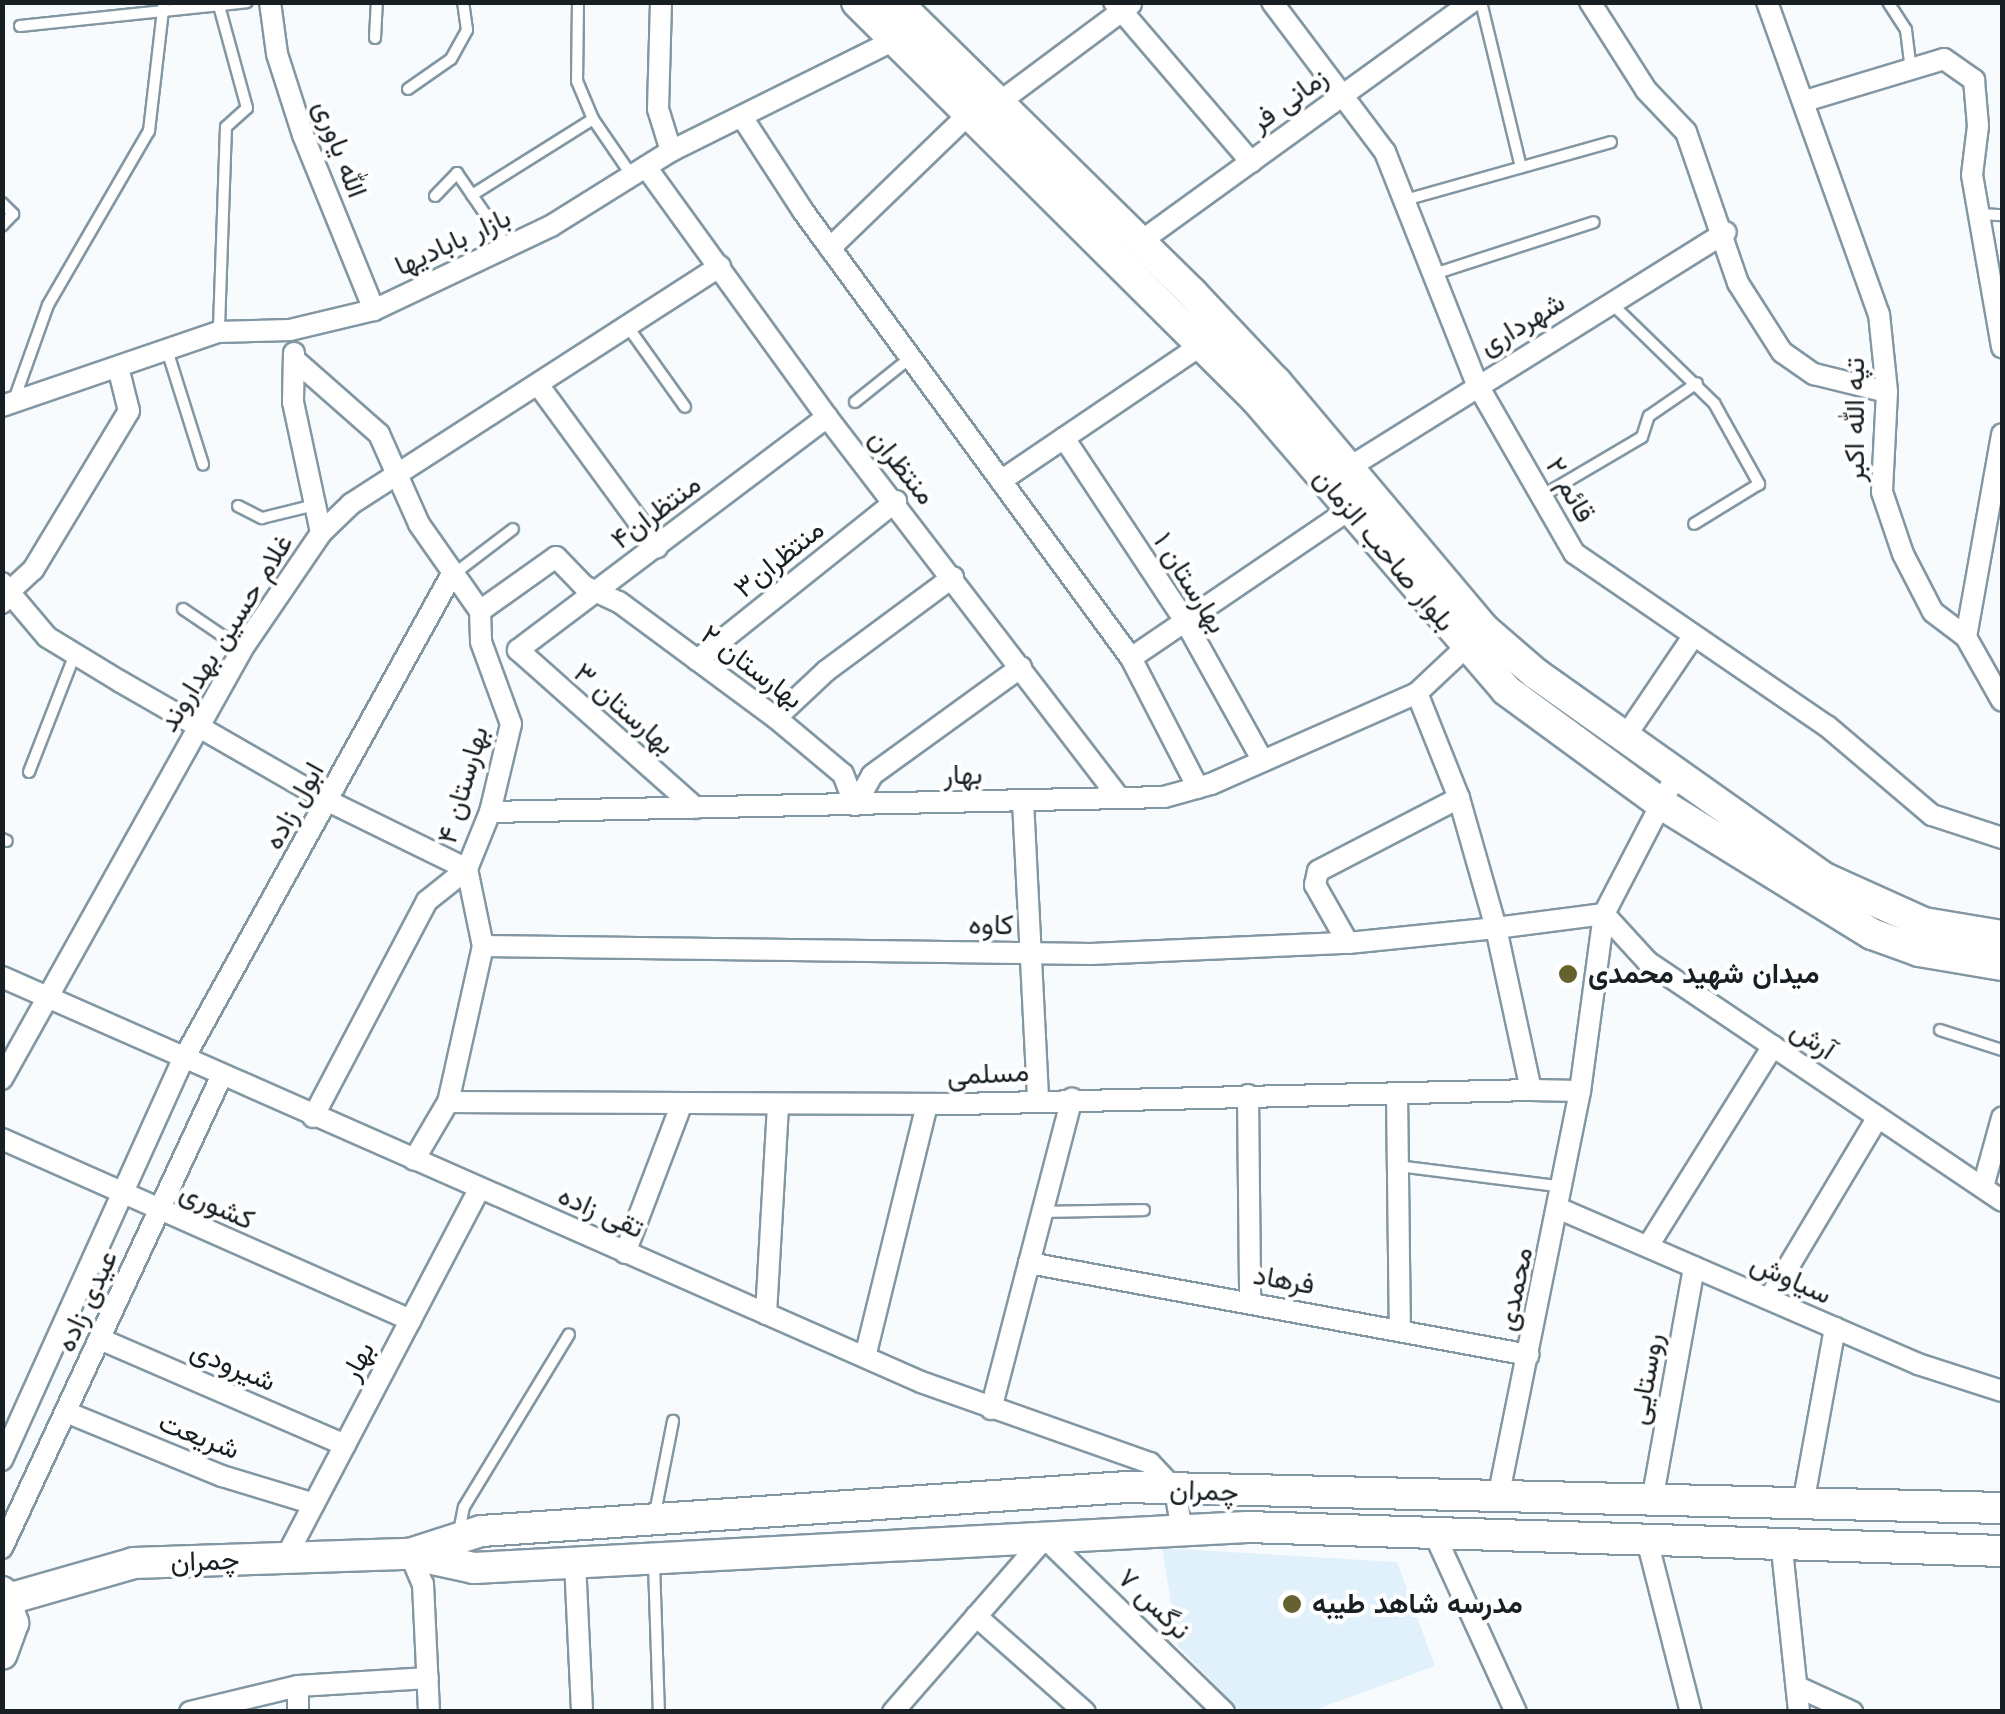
<!DOCTYPE html>
<meta charset="utf-8">
<style>
body{margin:0}
#map{position:relative;width:2005px;height:1714px;overflow:hidden;background:#f7fbfe;font-family:Jost,Vazirmatn,sans-serif}
div>[style]{position:absolute}
[style*='--x']{left:calc(var(--x)*1px);top:calc(var(--y)*1px);width:calc(var(--w)*1px);rotate:calc(var(--a)*1deg)}
.built>*{inset:0;background:#e0f1fb}
.roads{filter:drop-shadow(2px 0 #8397a3) drop-shadow(-2px 0 #8397a3) drop-shadow(0 2px #8397a3) drop-shadow(0 -2px #8397a3)}
.lane>*{height:10px;margin:-5px;padding:0 5px;transform-origin:5px;border-radius:5px;background:#fff}
.street>*{height:20px;margin:-10px;padding:0 10px;transform-origin:10px;border-radius:10px;background:#fff}
.secondary>*{height:30px;margin:-15px;padding:0 15px;transform-origin:15px;border-radius:15px;background:#fff}
.dots>*{width:28px;height:28px;translate:-50% -50%;box-sizing:border-box;border:5px solid #fff;border-radius:50%}
span{translate:-50% -50%;white-space:nowrap;text-align:center;line-height:1.15;-webkit-text-stroke:8px #fff;paint-order:stroke}
.street-label{font-size:28px;color:#171f23}
.poi-label{font-size:28px;color:#171f23;font-weight:700}
.left{translate:0 -50%;text-align:left}
.frame{position:absolute;inset:0;border:5px solid #171f23;pointer-events:none}
</style>
<div id="map">
<div class="built">
<i style="clip-path:polygon(1162px 1548px,1397px 1562px,1435px 1666px,1312px 1711px,1240px 1711px,1178px 1646px)"></i>
</div>
<div class="roads">
<div class="lane">
<i style="--x:218;--y:2;--w:110;--a:74.7"></i>
<i style="--x:247;--y:108;--w:28;--a:138"></i>
<i style="--x:226;--y:127;--w:204;--a:92"></i>
<i style="--x:578;--y:2;--w:79;--a:90.7"></i>
<i style="--x:577;--y:81;--w:41;--a:67.2"></i>
<i style="--x:1481;--y:2;--w:170;--a:76.4"></i>
<i style="--x:1888;--y:2;--w:33;--a:57"></i>
<i style="--x:1906;--y:30;--w:34;--a:83"></i>
<i style="--x:20;--y:26;--w:228;--a:-6"></i>
<i style="--x:375;--y:38;--w:36;--a:-87"></i>
<i style="--x:408;--y:89;--w:52;--a:-34.9"></i>
<i style="--x:451;--y:59;--w:33;--a:-61"></i>
<i style="--x:467;--y:30;--w:28;--a:-98"></i>
<i style="--x:472;--y:195;--w:143;--a:-32.1"></i>
<i style="--x:593;--y:119;--w:69;--a:55.6"></i>
<i style="--x:435;--y:196;--w:32;--a:-46"></i>
<i style="--x:457;--y:173;--w:88;--a:55.6"></i>
<i style="--x:1405;--y:200;--w:214;--a:-15.7"></i>
<i style="--x:2;--y:203;--w:16;--a:45"></i>
<i style="--x:13;--y:214;--w:16;--a:133"></i>
<i style="--x:1980;--y:214;--w:22;--a:3"></i>
<i style="--x:1431;--y:275;--w:171;--a:-18"></i>
<i style="--x:1611;--y:303;--w:144;--a:44.2"></i>
<i style="--x:1714;--y:403;--w:93;--a:60.9"></i>
<i style="--x:1759;--y:484;--w:76;--a:148.4"></i>
<i style="--x:628;--y:327;--w:98;--a:54.5"></i>
<i style="--x:167;--y:350;--w:120;--a:72.5"></i>
<i style="--x:14;--y:400;--w:101;--a:-70.3"></i>
<i style="--x:48;--y:305;--w:201;--a:-59.9"></i>
<i style="--x:149;--y:131;--w:130;--a:-83.4"></i>
<i style="--x:855;--y:402;--w:70;--a:-38.7"></i>
<i style="--x:1542;--y:496;--w:116;--a:-30.5"></i>
<i style="--x:1642;--y:437;--w:22;--a:-72"></i>
<i style="--x:1649;--y:416;--w:58;--a:-34.5"></i>
<i style="--x:238;--y:506;--w:27;--a:27"></i>
<i style="--x:262;--y:518;--w:55;--a:-13.8"></i>
<i style="--x:454;--y:574;--w:74;--a:-37.3"></i>
<i style="--x:183;--y:609;--w:71;--a:34.1"></i>
<i style="--x:29;--y:772;--w:127;--a:-68.7"></i>
<i style="--x:2;--y:839;--w:5;--a:22"></i>
<i style="--x:1940;--y:1030;--w:65;--a:17.9"></i>
<i style="--x:1398;--y:1166;--w:167;--a:7.2"></i>
<i style="--x:1044;--y:1212;--w:100;--a:-1.1"></i>
<i style="--x:655;--y:1513;--w:94;--a:-78.9"></i>
<i style="--x:459;--y:1532;--w:25;--a:-79"></i>
<i style="--x:464;--y:1507;--w:202;--a:-58.7"></i>
<i style="--x:654;--y:1564;--w:148;--a:88.1"></i>
</div>
<div class="street">
<i style="--x:270;--y:2;--w:52;--a:82.3"></i>
<i style="--x:277;--y:54;--w:85;--a:72.2"></i>
<i style="--x:303;--y:135;--w:189;--a:67.9"></i>
<i style="--x:661;--y:2;--w:107;--a:91.6"></i>
<i style="--x:658;--y:109;--w:44;--a:72.8"></i>
<i style="--x:1114;--y:2;--w:211;--a:49.4"></i>
<i style="--x:1272;--y:2;--w:188;--a:53"></i>
<i style="--x:1385;--y:152;--w:250;--a:68.4"></i>
<i style="--x:1477;--y:384;--w:195;--a:60.1"></i>
<i style="--x:1574;--y:553;--w:306;--a:34.4"></i>
<i style="--x:1827;--y:726;--w:138;--a:40.3"></i>
<i style="--x:1932;--y:815;--w:74;--a:18.2"></i>
<i style="--x:1590;--y:2;--w:104;--a:57.5"></i>
<i style="--x:1646;--y:90;--w:58;--a:46.4"></i>
<i style="--x:1686;--y:132;--w:160;--a:71"></i>
<i style="--x:1738;--y:283;--w:82;--a:57.5"></i>
<i style="--x:1782;--y:352;--w:39;--a:35"></i>
<i style="--x:1814;--y:374;--w:75;--a:13.9"></i>
<i style="--x:1767;--y:2;--w:331;--a:70.3"></i>
<i style="--x:1879;--y:314;--w:78;--a:84.1"></i>
<i style="--x:1887;--y:392;--w:100;--a:92.9"></i>
<i style="--x:1882;--y:492;--w:65;--a:71.3"></i>
<i style="--x:1903;--y:554;--w:65;--a:62.7"></i>
<i style="--x:1933;--y:612;--w:41;--a:37.1"></i>
<i style="--x:1966;--y:637;--w:73;--a:60.6"></i>
<i style="--x:1805;--y:101;--w:145;--a:-16.8"></i>
<i style="--x:1944;--y:59;--w:37;--a:35"></i>
<i style="--x:1974;--y:80;--w:46;--a:85"></i>
<i style="--x:1978;--y:126;--w:49;--a:97"></i>
<i style="--x:1972;--y:175;--w:175;--a:80.1"></i>
<i style="--x:997;--y:104;--w:167;--a:-36.7"></i>
<i style="--x:744;--y:120;--w:108;--a:57"></i>
<i style="--x:803;--y:211;--w:554;--a:53.73"></i>
<i style="--x:1131;--y:658;--w:146;--a:62.7"></i>
<i style="--x:646;--y:167;--w:309;--a:54.1"></i>
<i style="--x:827;--y:417;--w:480;--a:52.5"></i>
<i style="--x:1140;--y:242;--w:409;--a:-35.9"></i>
<i style="--x:830;--y:248;--w:193;--a:-44"></i>
<i style="--x:294;--y:353;--w:49;--a:91.2"></i>
<i style="--x:293;--y:402;--w:134;--a:77.9"></i>
<i style="--x:295;--y:360;--w:112;--a:41.4"></i>
<i style="--x:379;--y:434;--w:98;--a:66"></i>
<i style="--x:419;--y:524;--w:106;--a:55"></i>
<i style="--x:480;--y:611;--w:31;--a:88"></i>
<i style="--x:481;--y:642;--w:87;--a:69.9"></i>
<i style="--x:511;--y:724;--w:90;--a:103.4"></i>
<i style="--x:490;--y:812;--w:61;--a:112"></i>
<i style="--x:467;--y:869;--w:79;--a:78.3"></i>
<i style="--x:483;--y:946;--w:160;--a:102.6"></i>
<i style="--x:448;--y:1102;--w:67;--a:120.4"></i>
<i style="--x:539;--y:386;--w:200;--a:53.8"></i>
<i style="--x:2;--y:406;--w:228;--a:-18.9"></i>
<i style="--x:218;--y:332;--w:72;--a:-1.6"></i>
<i style="--x:290;--y:330;--w:86;--a:-13.4"></i>
<i style="--x:374;--y:310;--w:196;--a:-25.4"></i>
<i style="--x:551;--y:226;--w:142;--a:-32"></i>
<i style="--x:671;--y:151;--w:250;--a:-26.4"></i>
<i style="--x:1064;--y:438;--w:219;--a:56.5"></i>
<i style="--x:1185;--y:621;--w:160;--a:60.9"></i>
<i style="--x:1350;--y:467;--w:443;--a:-32"></i>
<i style="--x:1002;--y:480;--w:243;--a:-34.1"></i>
<i style="--x:2;--y:583;--w:11;--a:52"></i>
<i style="--x:9;--y:592;--w:33;--a:-43"></i>
<i style="--x:33;--y:570;--w:186;--a:-58.9"></i>
<i style="--x:129;--y:411;--w:45;--a:-104"></i>
<i style="--x:2;--y:603;--w:13;--a:-58"></i>
<i style="--x:9;--y:592;--w:59;--a:49.8"></i>
<i style="--x:47;--y:637;--w:87;--a:31.3"></i>
<i style="--x:121;--y:682;--w:239;--a:29.9"></i>
<i style="--x:328;--y:801;--w:155;--a:26.1"></i>
<i style="--x:480;--y:611;--w:93;--a:-35.4"></i>
<i style="--x:556;--y:557;--w:40;--a:46"></i>
<i style="--x:584;--y:586;--w:38;--a:25"></i>
<i style="--x:619;--y:602;--w:195;--a:36.5"></i>
<i style="--x:776;--y:718;--w:87;--a:39.9"></i>
<i style="--x:843;--y:774;--w:33;--a:69"></i>
<i style="--x:1966;--y:637;--w:206;--a:-79.9"></i>
<i style="--x:1131;--y:658;--w:265;--a:-34.2"></i>
<i style="--x:697;--y:660;--w:255;--a:-38.6"></i>
<i style="--x:776;--y:718;--w:69;--a:-43.2"></i>
<i style="--x:826;--y:671;--w:158;--a:-36.5"></i>
<i style="--x:1623;--y:740;--w:123;--a:-55.9"></i>
<i style="--x:1675;--y:777;--w:154;--a:117.4"></i>
<i style="--x:1604;--y:914;--w:65;--a:47.5"></i>
<i style="--x:1648;--y:962;--w:427;--a:34"></i>
<i style="--x:1023;--y:801;--w:298;--a:87.1"></i>
<i style="--x:855;--y:805;--w:34;--a:-60"></i>
<i style="--x:872;--y:775;--w:184;--a:-35.9"></i>
<i style="--x:696;--y:808;--w:238;--a:-138.4"></i>
<i style="--x:518;--y:650;--w:387;--a:-37"></i>
<i style="--x:490;--y:812;--w:674;--a:-1.27"></i>
<i style="--x:1164;--y:797;--w:49;--a:-15.5"></i>
<i style="--x:1211;--y:784;--w:225;--a:-23.8"></i>
<i style="--x:1348;--y:943;--w:67;--a:-119.6"></i>
<i style="--x:1315;--y:885;--w:14;--a:-78"></i>
<i style="--x:1318;--y:871;--w:159;--a:-27.4"></i>
<i style="--x:483;--y:946;--w:608;--a:0.75"></i>
<i style="--x:1091;--y:954;--w:257;--a:-2.5"></i>
<i style="--x:1348;--y:943;--w:149;--a:-5.8"></i>
<i style="--x:1496;--y:928;--w:109;--a:-7.4"></i>
<i style="--x:1604;--y:914;--w:179;--a:97.7"></i>
<i style="--x:1580;--y:1091;--w:49;--a:-178.8"></i>
<i style="--x:1531;--y:1090;--w:166;--a:-102.2"></i>
<i style="--x:1496;--y:928;--w:135;--a:-105.9"></i>
<i style="--x:1459;--y:798;--w:113;--a:-111.8"></i>
<i style="--x:1417;--y:693;--w:66;--a:-43.2"></i>
<i style="--x:2;--y:977;--w:1004;--a:23.78"></i>
<i style="--x:921;--y:1382;--w:243;--a:19.5"></i>
<i style="--x:1150;--y:1463;--w:37;--a:47"></i>
<i style="--x:1175;--y:1490;--w:42;--a:80.3"></i>
<i style="--x:2;--y:1079;--w:492;--a:-60.8"></i>
<i style="--x:242;--y:649;--w:140;--a:-55.7"></i>
<i style="--x:321;--y:533;--w:42;--a:-44"></i>
<i style="--x:351;--y:504;--w:439;--a:-32.8"></i>
<i style="--x:1397;--y:1093;--w:235;--a:89.3"></i>
<i style="--x:1248;--y:1095;--w:207;--a:89.4"></i>
<i style="--x:448;--y:1102;--w:511;--a:0.22"></i>
<i style="--x:959;--y:1104;--w:572;--a:-1.4"></i>
<i style="--x:313;--y:1117;--w:244;--a:-62.2"></i>
<i style="--x:427;--y:901;--w:51;--a:-38.7"></i>
<i style="--x:2;--y:1139;--w:447;--a:23.9"></i>
<i style="--x:1983;--y:1187;--w:72;--a:-74.6"></i>
<i style="--x:1560;--y:1209;--w:390;--a:23.4"></i>
<i style="--x:1918;--y:1364;--w:88;--a:17.8"></i>
<i style="--x:1648;--y:1246;--w:236;--a:-58"></i>
<i style="--x:625;--y:1253;--w:160;--a:-69.2"></i>
<i style="--x:1029;--y:1263;--w:508;--a:10.43"></i>
<i style="--x:1769;--y:1299;--w:212;--a:-59.1"></i>
<i style="--x:766;--y:1314;--w:210;--a:-86.7"></i>
<i style="--x:100;--y:1339;--w:267;--a:23.4"></i>
<i style="--x:865;--y:1357;--w:260;--a:-76.2"></i>
<i style="--x:991;--y:1409;--w:321;--a:-75.4"></i>
<i style="--x:66;--y:1412;--w:169;--a:22.3"></i>
<i style="--x:222;--y:1476;--w:96;--a:16.9"></i>
<i style="--x:2;--y:1460;--w:439;--a:-65.7"></i>
<i style="--x:183;--y:1060;--w:553;--a:-61.03"></i>
<i style="--x:1498;--y:1498;--w:415;--a:-78.6"></i>
<i style="--x:1652;--y:1501;--w:238;--a:-79.8"></i>
<i style="--x:1803;--y:1504;--w:179;--a:-79.7"></i>
<i style="--x:1433;--y:1531;--w:199;--a:65.4"></i>
<i style="--x:1646;--y:1536;--w:182;--a:75.7"></i>
<i style="--x:1781;--y:1540;--w:173;--a:84"></i>
<i style="--x:2;--y:1548;--w:519;--a:-65.06"></i>
<i style="--x:410;--y:1554;--w:33;--a:67"></i>
<i style="--x:423;--y:1584;--w:128;--a:87.3"></i>
<i style="--x:285;--y:1559;--w:418;--a:-62.3"></i>
<i style="--x:575;--y:1562;--w:150;--a:87.3"></i>
<i style="--x:976;--y:1616;--w:145;--a:41.4"></i>
<i style="--x:298;--y:1686;--w:26;--a:90"></i>
<i style="--x:1798;--y:1687;--w:60;--a:24.8"></i>
<i style="--x:190;--y:1712;--w:111;--a:-13.5"></i>
<i style="--x:298;--y:1686;--w:130;--a:-3.5"></i>
<i style="--x:893;--y:1712;--w:231;--a:-48.9"></i>
<i style="--x:1045;--y:1538;--w:250;--a:44.2"></i>
</div>
<div class="secondary">
<i style="--x:857;--y:2;--w:563;--a:44.86"></i>
<i style="--x:1256;--y:399;--w:384;--a:49.3"></i>
<i style="--x:1506;--y:690;--w:195;--a:36.2"></i>
<i style="--x:1663;--y:805;--w:246;--a:31.7"></i>
<i style="--x:1872;--y:934;--w:50;--a:19.9"></i>
<i style="--x:1919;--y:951;--w:84;--a:9.6"></i>
<i style="--x:896;--y:2;--w:415;--a:44.5"></i>
<i style="--x:1192;--y:293;--w:122;--a:46.7"></i>
<i style="--x:1276;--y:382;--w:324;--a:49.9"></i>
<i style="--x:1485;--y:630;--w:67;--a:40.8"></i>
<i style="--x:1536;--y:674;--w:353;--a:35.3"></i>
<i style="--x:1824;--y:878;--w:110;--a:24.2"></i>
<i style="--x:1924;--y:923;--w:79;--a:9.5"></i>
<i style="--x:2002;--y:1508;--w:875;--a:-178.63"></i>
<i style="--x:1127;--y:1487;--w:647;--a:176.1"></i>
<i style="--x:481;--y:1531;--w:75;--a:162.1"></i>
<i style="--x:410;--y:1554;--w:66;--a:12.3"></i>
<i style="--x:474;--y:1568;--w:774;--a:-3.04"></i>
<i style="--x:1247;--y:1527;--w:755;--a:1.82"></i>
<i style="--x:2;--y:1592;--w:33;--a:70"></i>
<i style="--x:13;--y:1623;--w:33;--a:110"></i>
<i style="--x:5;--y:1600;--w:134;--a:-16"></i>
<i style="--x:134;--y:1563;--w:276;--a:-1.9"></i>
</div>
</div>
<div class="dots">
<i style="left:1568px;top:974px;background:#66622f"></i>
<i style="left:1292px;top:1604px;background:#66622f"></i>
</div>
<div class="street-label">
<span style="left:1289px;top:100px;rotate:-36deg">زمانی فر</span>
<span style="left:340px;top:149px;rotate:69deg">الله یاوری</span>
<span style="left:453px;top:242px;rotate:-25deg">بازار بابادیها</span>
<span style="left:1522px;top:324px;rotate:-31deg">شهرداری</span>
<span style="left:1855px;top:420px;rotate:-90deg">تپه الله اکبر</span>
<span style="left:902px;top:467px;rotate:51deg">منتظران</span>
<span style="left:1570px;top:490px;rotate:60deg">قائم ۲</span>
<span style="left:656px;top:512px;rotate:-37deg">منتظران۴</span>
<span style="left:1384px;top:550px;rotate:50deg">بلوار صاحب الزمان</span>
<span style="left:779px;top:559px;rotate:-39deg">منتظران۳</span>
<span style="left:1190px;top:583px;rotate:58deg">بهارستان ۱</span>
<span style="left:226px;top:633px;rotate:-58deg">غلام حسین بهداروند</span>
<span style="left:752px;top:667px;rotate:37deg">بهارستان ۲</span>
<span style="left:624px;top:709px;rotate:41deg">بهارستان ۳</span>
<span style="left:963px;top:775px;rotate:-1deg">بهار</span>
<span style="left:463px;top:785px;rotate:-74deg">بهارستان ۴</span>
<span style="left:294px;top:806px;rotate:-61deg">ابول زاده</span>
<span style="left:991px;top:925px;rotate:1deg">کاوه</span>
<span style="left:1813px;top:1040px;rotate:34deg">آرش</span>
<span style="left:988px;top:1074px;rotate:-3deg">مسلمی</span>
<span style="left:217px;top:1206px;rotate:24deg">کشوری</span>
<span style="left:601px;top:1212px;rotate:24deg">تقی زاده</span>
<span style="left:1791px;top:1279px;rotate:24deg">سیاوش</span>
<span style="left:1284px;top:1280px;rotate:10deg">فرهاد</span>
<span style="left:1515px;top:1289px;rotate:-78deg">محمدی</span>
<span style="left:87px;top:1301px;rotate:-65deg">عیدی زاده</span>
<span style="left:358px;top:1361px;rotate:-62deg">بهار</span>
<span style="left:233px;top:1366px;rotate:23deg">شیرودی</span>
<span style="left:1646px;top:1379px;rotate:-80deg">روستایی</span>
<span style="left:199px;top:1436px;rotate:21deg">شریعت</span>
<span style="left:1204px;top:1491px;rotate:2deg">چمران</span>
<span style="left:205px;top:1561px;rotate:-2deg">چمران</span>
<span style="left:1154px;top:1604px;rotate:44deg">نرگس ۷</span>
</div>
<div class="poi-label">
<span class="left" style="left:1588px;top:974px">میدان شهید محمدی</span>
<span class="left" style="left:1312px;top:1604px">مدرسه شاهد طیبه</span>
</div>
<div class="frame"></div>
</div>
